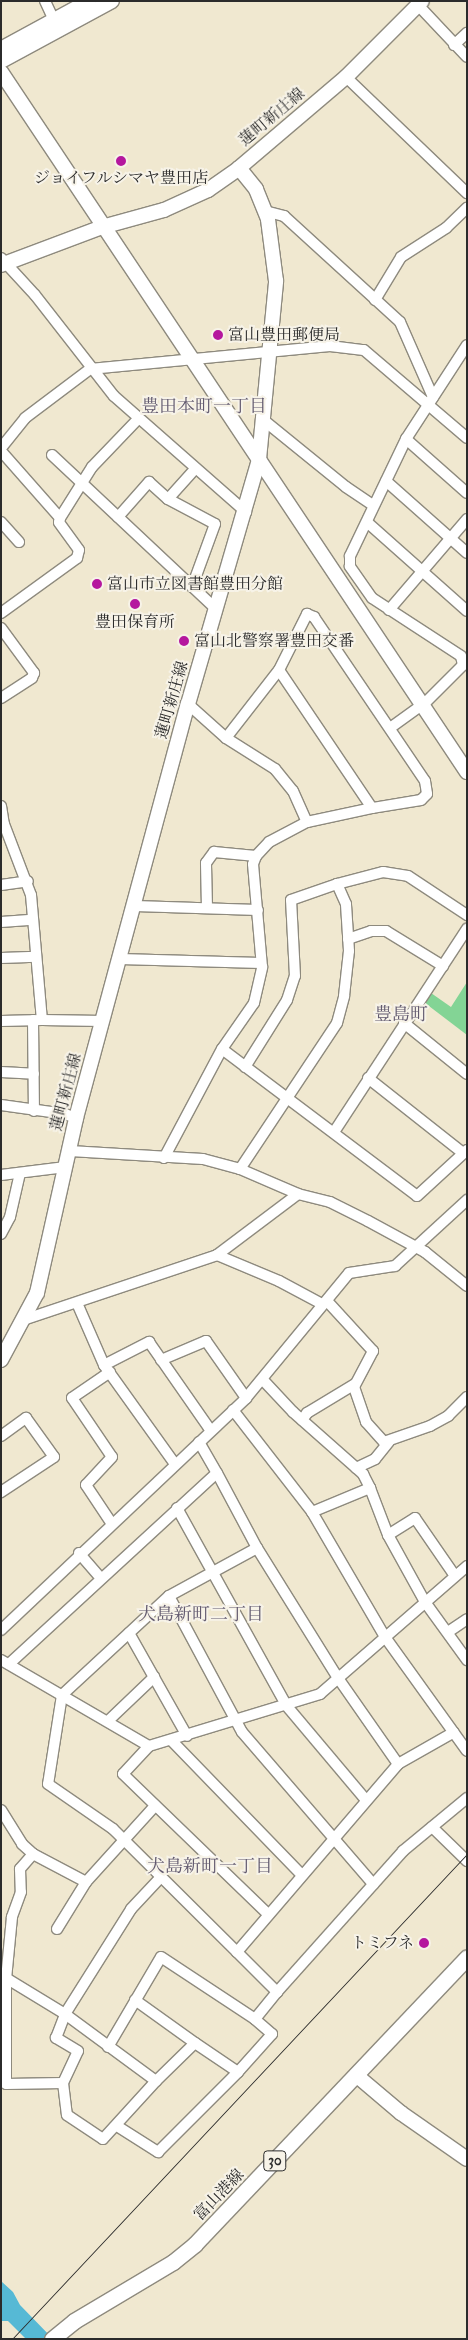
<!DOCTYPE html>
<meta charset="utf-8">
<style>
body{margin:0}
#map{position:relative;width:468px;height:2340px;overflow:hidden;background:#f0e8d0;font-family:"IM FELL Double Pica","Noto Serif JP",serif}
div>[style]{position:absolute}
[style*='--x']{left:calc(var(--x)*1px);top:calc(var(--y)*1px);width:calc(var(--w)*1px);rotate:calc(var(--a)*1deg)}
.green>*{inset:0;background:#83d495}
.water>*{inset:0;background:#56b9d5}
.roads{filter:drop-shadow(1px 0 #8e8a7e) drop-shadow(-1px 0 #8e8a7e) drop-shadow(0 1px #8e8a7e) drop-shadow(0 -1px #8e8a7e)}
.street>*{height:10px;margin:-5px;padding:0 5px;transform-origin:5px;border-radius:5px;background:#fff}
.secondary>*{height:14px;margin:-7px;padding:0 7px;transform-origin:7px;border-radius:7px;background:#fff}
.primary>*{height:15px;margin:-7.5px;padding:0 7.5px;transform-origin:7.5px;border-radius:7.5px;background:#fff}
.tram>*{height:1px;margin:-0.5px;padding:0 0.5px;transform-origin:0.5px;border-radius:0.5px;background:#2b2b2b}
.dots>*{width:14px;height:14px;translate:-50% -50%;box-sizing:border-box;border:2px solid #f7f3e8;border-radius:50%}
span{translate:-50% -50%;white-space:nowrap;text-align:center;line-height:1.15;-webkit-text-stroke:4px #f7f3e8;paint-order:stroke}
.shield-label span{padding:1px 4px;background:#f7f3e8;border:1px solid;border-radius:4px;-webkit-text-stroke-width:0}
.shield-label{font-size:15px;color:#2b2b2b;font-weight:700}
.street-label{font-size:16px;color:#2b2b2b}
.poi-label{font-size:16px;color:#2b2b2b}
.left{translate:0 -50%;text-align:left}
.right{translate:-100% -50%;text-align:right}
.neighbourhood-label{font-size:18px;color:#625a6f}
.frame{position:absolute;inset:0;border:2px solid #2b2b2b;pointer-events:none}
</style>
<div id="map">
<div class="green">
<i style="clip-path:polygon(467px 982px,467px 1035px,425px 1003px,431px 993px,451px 1007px)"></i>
</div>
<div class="water">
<i style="clip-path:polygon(1px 2281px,13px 2292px,20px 2305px,53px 2339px,26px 2339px,8px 2321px,1px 2321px)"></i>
</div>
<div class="roads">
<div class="street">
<i style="--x:45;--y:1;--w:26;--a:65"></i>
<i style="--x:418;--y:5;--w:71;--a:46.7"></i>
<i style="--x:454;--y:45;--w:18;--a:-43"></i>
<i style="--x:346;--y:77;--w:168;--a:43.8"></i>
<i style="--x:265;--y:211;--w:20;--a:15"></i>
<i style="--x:284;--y:216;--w:157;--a:42.4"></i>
<i style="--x:400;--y:322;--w:82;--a:66.3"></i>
<i style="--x:1;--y:258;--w:50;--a:47.4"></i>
<i style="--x:35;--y:295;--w:128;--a:52"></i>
<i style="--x:114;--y:396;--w:176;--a:41.3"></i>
<i style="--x:375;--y:300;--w:50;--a:-58.8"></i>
<i style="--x:401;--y:257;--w:54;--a:-32.8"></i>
<i style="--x:446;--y:228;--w:29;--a:-44"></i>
<i style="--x:261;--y:418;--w:109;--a:39.1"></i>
<i style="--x:346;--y:487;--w:32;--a:34"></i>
<i style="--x:406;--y:439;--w:81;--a:41.5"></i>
<i style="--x:1;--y:448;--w:38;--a:-51"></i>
<i style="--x:25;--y:418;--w:81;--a:-37"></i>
<i style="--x:90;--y:369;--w:241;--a:-5.5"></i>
<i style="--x:330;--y:346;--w:34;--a:7"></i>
<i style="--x:364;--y:350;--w:135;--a:40.5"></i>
<i style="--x:1;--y:451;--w:89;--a:48.6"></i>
<i style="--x:52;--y:455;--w:226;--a:43.2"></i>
<i style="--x:386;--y:481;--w:108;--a:41.6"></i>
<i style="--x:168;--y:499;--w:40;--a:-48"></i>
<i style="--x:118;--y:517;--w:47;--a:-48.5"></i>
<i style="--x:149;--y:482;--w:25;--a:42"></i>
<i style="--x:168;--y:499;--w:53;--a:28"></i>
<i style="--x:215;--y:524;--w:67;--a:110.1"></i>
<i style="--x:1;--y:522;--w:27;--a:48"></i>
<i style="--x:368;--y:523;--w:132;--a:41.6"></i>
<i style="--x:389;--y:610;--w:120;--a:-49.4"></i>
<i style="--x:1;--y:613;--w:94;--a:-35.9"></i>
<i style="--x:77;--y:558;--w:8;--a:-76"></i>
<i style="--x:79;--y:550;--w:34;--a:-126"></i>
<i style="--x:59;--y:522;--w:4;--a:-76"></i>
<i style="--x:60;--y:518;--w:60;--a:-57.9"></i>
<i style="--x:92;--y:467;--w:66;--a:-46.2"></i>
<i style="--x:307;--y:614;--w:8;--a:23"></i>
<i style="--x:314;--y:617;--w:198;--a:55.9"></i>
<i style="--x:425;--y:781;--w:13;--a:81"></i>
<i style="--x:427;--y:794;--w:8;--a:135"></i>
<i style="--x:421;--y:800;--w:50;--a:170.7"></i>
<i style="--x:372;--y:808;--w:166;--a:-124"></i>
<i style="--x:279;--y:670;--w:63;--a:-63.4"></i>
<i style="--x:1;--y:628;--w:56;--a:53.7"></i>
<i style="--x:34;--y:673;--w:5;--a:112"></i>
<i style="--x:32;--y:678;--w:37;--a:147"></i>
<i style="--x:188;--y:704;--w:51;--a:41.8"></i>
<i style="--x:226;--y:738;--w:58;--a:32.3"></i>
<i style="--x:275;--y:769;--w:28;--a:51"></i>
<i style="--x:293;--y:791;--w:34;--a:66"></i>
<i style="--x:390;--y:728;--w:44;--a:-35.8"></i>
<i style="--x:426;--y:702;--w:52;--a:-45"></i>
<i style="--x:463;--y:665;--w:9;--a:-103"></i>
<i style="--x:461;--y:656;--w:106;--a:-146.9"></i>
<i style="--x:372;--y:598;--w:39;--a:-125"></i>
<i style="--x:350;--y:566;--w:10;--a:-90"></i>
<i style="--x:350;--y:556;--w:130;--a:-64.4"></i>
<i style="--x:406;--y:439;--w:112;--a:-57"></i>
<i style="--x:226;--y:738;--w:86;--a:-52.1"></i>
<i style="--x:1;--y:806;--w:18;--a:81"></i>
<i style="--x:4;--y:824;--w:76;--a:69.2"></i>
<i style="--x:31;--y:895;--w:125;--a:85"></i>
<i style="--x:42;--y:1020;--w:41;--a:178.6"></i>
<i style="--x:1;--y:885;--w:27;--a:-8"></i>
<i style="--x:135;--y:906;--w:123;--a:1.9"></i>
<i style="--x:207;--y:908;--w:45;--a:-91.3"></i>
<i style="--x:206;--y:863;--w:14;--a:-54"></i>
<i style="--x:214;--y:852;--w:42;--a:5.4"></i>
<i style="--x:1;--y:922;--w:31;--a:-4"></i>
<i style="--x:348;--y:939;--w:24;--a:-19"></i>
<i style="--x:371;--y:931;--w:15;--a:0"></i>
<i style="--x:386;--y:931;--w:67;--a:31.6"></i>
<i style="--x:1;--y:958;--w:35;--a:-2"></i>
<i style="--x:120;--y:959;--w:141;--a:1.6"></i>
<i style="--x:33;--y:1020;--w:91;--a:89.4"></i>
<i style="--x:42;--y:1020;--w:61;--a:0.9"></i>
<i style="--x:404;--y:1023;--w:81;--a:39"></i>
<i style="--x:222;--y:1049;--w:244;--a:37"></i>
<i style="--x:417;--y:1196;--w:68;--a:-42.6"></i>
<i style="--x:245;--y:1067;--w:79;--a:-57.9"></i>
<i style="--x:287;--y:1000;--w:25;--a:-72"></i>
<i style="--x:295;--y:976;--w:76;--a:-93"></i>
<i style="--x:291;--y:900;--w:49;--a:-19.2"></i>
<i style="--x:1;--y:1072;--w:33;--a:3"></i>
<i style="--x:368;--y:1078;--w:121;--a:38.3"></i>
<i style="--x:1;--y:1105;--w:65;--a:8"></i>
<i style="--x:65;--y:1114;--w:12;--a:20"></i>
<i style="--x:334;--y:1132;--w:243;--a:-56.8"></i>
<i style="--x:70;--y:1151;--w:133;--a:3.4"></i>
<i style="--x:203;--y:1159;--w:38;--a:15"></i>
<i style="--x:240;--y:1169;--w:63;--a:23.3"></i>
<i style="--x:298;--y:1194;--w:33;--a:14"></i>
<i style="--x:330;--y:1202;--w:42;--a:26.6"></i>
<i style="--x:368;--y:1221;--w:65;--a:28.5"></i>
<i style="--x:425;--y:1252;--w:54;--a:39"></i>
<i style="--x:164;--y:1158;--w:123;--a:-62"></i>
<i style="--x:222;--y:1049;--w:56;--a:-55.2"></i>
<i style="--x:254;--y:1003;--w:37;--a:-77"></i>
<i style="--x:262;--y:967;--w:103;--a:-95"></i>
<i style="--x:253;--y:864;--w:9;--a:-69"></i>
<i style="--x:256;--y:856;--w:19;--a:-47"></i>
<i style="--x:269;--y:842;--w:43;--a:-27.8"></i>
<i style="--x:307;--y:822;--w:66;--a:-12.2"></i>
<i style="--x:240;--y:1169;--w:175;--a:-56.4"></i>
<i style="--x:337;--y:1023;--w:28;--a:-75"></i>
<i style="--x:344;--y:996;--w:45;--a:-83.7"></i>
<i style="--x:349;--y:951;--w:47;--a:-93.7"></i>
<i style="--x:346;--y:904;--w:22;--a:-114"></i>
<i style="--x:337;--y:884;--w:48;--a:-14.6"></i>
<i style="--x:383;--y:872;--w:25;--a:9"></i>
<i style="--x:408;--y:876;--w:71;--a:33.5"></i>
<i style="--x:1;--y:1175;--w:65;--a:-7"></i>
<i style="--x:1;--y:1234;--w:19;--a:-62"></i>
<i style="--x:10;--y:1217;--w:45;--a:-77.2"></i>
<i style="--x:217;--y:1255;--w:67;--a:22.8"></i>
<i style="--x:279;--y:1281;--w:49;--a:28.1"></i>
<i style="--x:327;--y:1301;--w:68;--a:47.4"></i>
<i style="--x:373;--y:1351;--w:41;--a:117.8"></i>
<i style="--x:354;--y:1387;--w:37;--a:71"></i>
<i style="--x:366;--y:1422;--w:27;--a:48"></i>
<i style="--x:384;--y:1442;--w:49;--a:-19.2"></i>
<i style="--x:430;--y:1426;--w:21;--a:-29"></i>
<i style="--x:448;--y:1416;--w:27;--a:-45"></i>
<i style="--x:77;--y:1303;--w:68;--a:66.5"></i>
<i style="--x:104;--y:1365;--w:122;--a:54.4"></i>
<i style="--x:23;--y:1320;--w:205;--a:-18.5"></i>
<i style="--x:217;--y:1255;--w:101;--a:-37"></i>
<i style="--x:161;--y:1360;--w:49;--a:-22.9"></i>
<i style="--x:206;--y:1341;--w:70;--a:54.9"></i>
<i style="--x:104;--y:1365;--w:51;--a:-27.1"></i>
<i style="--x:149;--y:1342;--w:108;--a:55.1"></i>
<i style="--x:110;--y:1372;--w:46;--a:145.6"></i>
<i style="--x:72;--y:1398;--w:71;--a:55.9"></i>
<i style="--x:112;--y:1457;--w:38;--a:133"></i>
<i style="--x:86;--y:1485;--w:47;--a:56.3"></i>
<i style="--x:263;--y:1380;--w:44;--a:46.8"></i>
<i style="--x:293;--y:1412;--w:94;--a:41.5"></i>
<i style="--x:363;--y:1474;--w:16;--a:63"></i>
<i style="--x:233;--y:1410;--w:129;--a:52.2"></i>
<i style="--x:312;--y:1512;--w:145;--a:59.7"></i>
<i style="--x:385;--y:1637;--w:140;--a:54.3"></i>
<i style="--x:302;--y:1420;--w:9;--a:-54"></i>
<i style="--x:307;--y:1413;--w:56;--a:-31.1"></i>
<i style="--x:1;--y:1436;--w:31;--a:-36"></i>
<i style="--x:26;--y:1418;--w:48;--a:54.3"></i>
<i style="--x:54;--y:1457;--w:64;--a:146.6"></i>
<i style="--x:199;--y:1442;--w:36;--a:60"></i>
<i style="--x:356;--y:1468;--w:21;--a:-25"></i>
<i style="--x:375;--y:1459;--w:22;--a:-51"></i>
<i style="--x:177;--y:1508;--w:225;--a:61"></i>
<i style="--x:286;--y:1705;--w:124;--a:49.9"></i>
<i style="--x:312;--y:1512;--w:63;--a:-22.5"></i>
<i style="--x:370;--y:1488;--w:50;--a:69"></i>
<i style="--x:388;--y:1535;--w:77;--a:61.1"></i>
<i style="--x:425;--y:1602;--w:72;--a:54.1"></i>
<i style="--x:388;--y:1535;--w:32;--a:-32"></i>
<i style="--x:415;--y:1518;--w:70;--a:55.4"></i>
<i style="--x:257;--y:1548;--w:100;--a:151.4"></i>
<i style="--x:169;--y:1596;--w:146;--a:137.2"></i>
<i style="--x:62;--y:1695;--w:90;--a:98.9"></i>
<i style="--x:48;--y:1784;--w:79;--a:34.7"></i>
<i style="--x:113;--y:1829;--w:175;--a:44.8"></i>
<i style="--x:237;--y:1952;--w:248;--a:-49.4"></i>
<i style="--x:398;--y:1764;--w:64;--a:-29.7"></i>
<i style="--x:79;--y:1553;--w:33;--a:49"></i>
<i style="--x:169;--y:1596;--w:154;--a:61.8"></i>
<i style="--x:242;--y:1732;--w:201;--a:49.2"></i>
<i style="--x:1;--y:1630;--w:337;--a:-43.4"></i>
<i style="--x:246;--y:1398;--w:162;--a:-50.5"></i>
<i style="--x:349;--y:1273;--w:47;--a:-8.7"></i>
<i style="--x:395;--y:1266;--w:98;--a:-42.5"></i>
<i style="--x:448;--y:1632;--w:23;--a:-34"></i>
<i style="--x:129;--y:1633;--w:118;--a:60.6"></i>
<i style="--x:1;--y:1660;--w:171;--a:30.2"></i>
<i style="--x:149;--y:1746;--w:179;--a:-16.9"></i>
<i style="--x:320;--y:1694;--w:195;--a:-41"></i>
<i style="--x:9;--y:1664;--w:282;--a:-42.6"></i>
<i style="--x:217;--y:1473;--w:85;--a:61.9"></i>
<i style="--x:257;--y:1548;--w:153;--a:58.1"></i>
<i style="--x:338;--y:1678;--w:105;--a:55.1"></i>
<i style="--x:108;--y:1721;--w:64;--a:-43.7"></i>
<i style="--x:171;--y:1740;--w:188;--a:45.9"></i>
<i style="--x:149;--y:1746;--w:38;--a:133"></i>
<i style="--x:123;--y:1774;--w:202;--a:44"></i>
<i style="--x:1;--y:1810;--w:40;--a:58"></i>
<i style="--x:22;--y:1844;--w:15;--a:42"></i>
<i style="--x:33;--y:1854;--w:20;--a:131"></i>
<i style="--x:20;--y:1869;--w:23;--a:88"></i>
<i style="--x:21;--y:1892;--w:27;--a:110"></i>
<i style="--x:12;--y:1917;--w:62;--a:95.5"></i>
<i style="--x:6;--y:1979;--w:105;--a:90"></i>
<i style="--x:6;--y:2084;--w:57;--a:-1"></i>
<i style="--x:63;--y:2083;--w:35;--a:-65"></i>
<i style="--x:78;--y:2051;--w:26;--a:-149"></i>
<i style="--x:56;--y:2038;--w:26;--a:-69"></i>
<i style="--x:65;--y:2014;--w:124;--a:-57.8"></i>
<i style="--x:131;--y:1909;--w:42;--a:-46.9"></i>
<i style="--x:432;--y:1827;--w:49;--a:44.2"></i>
<i style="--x:33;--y:1854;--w:60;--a:27.8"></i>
<i style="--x:57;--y:1929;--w:55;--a:-58.3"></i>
<i style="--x:86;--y:1882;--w:103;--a:-47.8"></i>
<i style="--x:237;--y:1952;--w:57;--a:45"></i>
<i style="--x:1;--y:1975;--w:75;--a:31.4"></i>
<i style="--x:65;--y:2014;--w:113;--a:36.4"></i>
<i style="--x:156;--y:2081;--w:54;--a:-44.3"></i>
<i style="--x:195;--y:2043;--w:52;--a:34"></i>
<i style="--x:238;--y:2072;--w:51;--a:-48.2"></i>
<i style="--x:272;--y:2034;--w:23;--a:-139"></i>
<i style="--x:255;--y:2019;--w:35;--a:-51"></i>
<i style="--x:277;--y:1992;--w:189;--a:-48.2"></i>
<i style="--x:403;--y:1851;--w:83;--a:-39.6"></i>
<i style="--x:135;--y:2000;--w:74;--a:35.6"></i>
<i style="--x:108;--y:2047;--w:104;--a:-59.5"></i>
<i style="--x:161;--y:1957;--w:113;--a:33.4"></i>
<i style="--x:63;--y:2083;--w:32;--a:83"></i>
<i style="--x:67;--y:2115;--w:43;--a:33.7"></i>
<i style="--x:103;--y:2139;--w:79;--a:-47.6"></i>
<i style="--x:117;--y:2126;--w:49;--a:32.4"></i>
<i style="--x:158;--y:2152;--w:113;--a:-45"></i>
</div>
<div class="secondary">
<i style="--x:1;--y:49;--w:100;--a:-28.6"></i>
<i style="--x:1;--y:61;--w:126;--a:-28.4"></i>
<i style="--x:1;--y:72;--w:841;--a:56.35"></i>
<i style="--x:1;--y:265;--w:108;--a:-20.6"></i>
<i style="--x:102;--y:227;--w:64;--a:-15.3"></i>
<i style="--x:164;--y:210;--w:48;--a:-24.4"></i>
<i style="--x:208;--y:190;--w:38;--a:-35"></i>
<i style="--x:1;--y:1360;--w:76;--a:-61.8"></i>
<i style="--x:37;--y:1293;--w:179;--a:-77.4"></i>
<i style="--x:76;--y:1118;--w:429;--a:-74.9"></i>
<i style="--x:188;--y:704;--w:255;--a:-73.8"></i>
<i style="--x:259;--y:459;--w:179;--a:-84.5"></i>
<i style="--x:276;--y:281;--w:63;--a:-97.4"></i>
<i style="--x:268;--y:219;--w:32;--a:-112"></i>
<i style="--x:256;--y:189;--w:27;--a:-129"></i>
<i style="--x:239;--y:168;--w:140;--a:-40.4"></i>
<i style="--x:346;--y:77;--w:107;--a:-45"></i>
<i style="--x:356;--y:2075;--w:59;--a:40.2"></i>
<i style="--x:401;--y:2113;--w:80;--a:34.9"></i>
</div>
<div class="primary">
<i style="--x:52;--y:2339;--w:28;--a:-39"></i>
<i style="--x:74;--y:2321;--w:115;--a:-30.8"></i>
<i style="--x:173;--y:2262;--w:28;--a:-39"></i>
<i style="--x:195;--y:2244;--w:395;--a:-46.5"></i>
</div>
</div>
<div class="tram">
<i style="--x:12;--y:2339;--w:665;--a:-46.83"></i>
</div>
<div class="dots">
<i style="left:121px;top:161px;background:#b5179e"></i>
<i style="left:218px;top:335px;background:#b5179e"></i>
<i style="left:97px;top:584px;background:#b5179e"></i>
<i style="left:135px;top:604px;background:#b5179e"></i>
<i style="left:184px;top:641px;background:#b5179e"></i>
<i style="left:424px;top:1943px;background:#b5179e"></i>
</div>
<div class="shield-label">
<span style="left:275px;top:2161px">30</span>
</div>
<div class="street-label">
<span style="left:272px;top:117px;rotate:-40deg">蓮町新庄線</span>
<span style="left:172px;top:700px;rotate:-74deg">蓮町新庄線</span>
<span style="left:66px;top:1092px;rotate:-75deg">蓮町新庄線</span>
<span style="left:219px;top:2195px;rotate:-46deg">富山港線</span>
</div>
<div class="poi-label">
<span style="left:121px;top:178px">ジョイフルシマヤ豊田店</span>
<span class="left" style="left:228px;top:335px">富山豊田郵便局</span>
<span class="left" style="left:107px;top:584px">富山市立図書館豊田分館</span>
<span style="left:135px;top:622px">豊田保育所</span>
<span class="left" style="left:194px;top:641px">富山北警察署豊田交番</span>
<span class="right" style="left:414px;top:1943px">トミフネ</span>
</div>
<div class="neighbourhood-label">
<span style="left:204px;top:407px">豊田本町一丁目</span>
<span style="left:401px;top:1015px">豊島町</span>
<span style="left:201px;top:1615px">犬島新町二丁目</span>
<span style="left:210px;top:1867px">犬島新町一丁目</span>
</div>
<div class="frame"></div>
</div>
